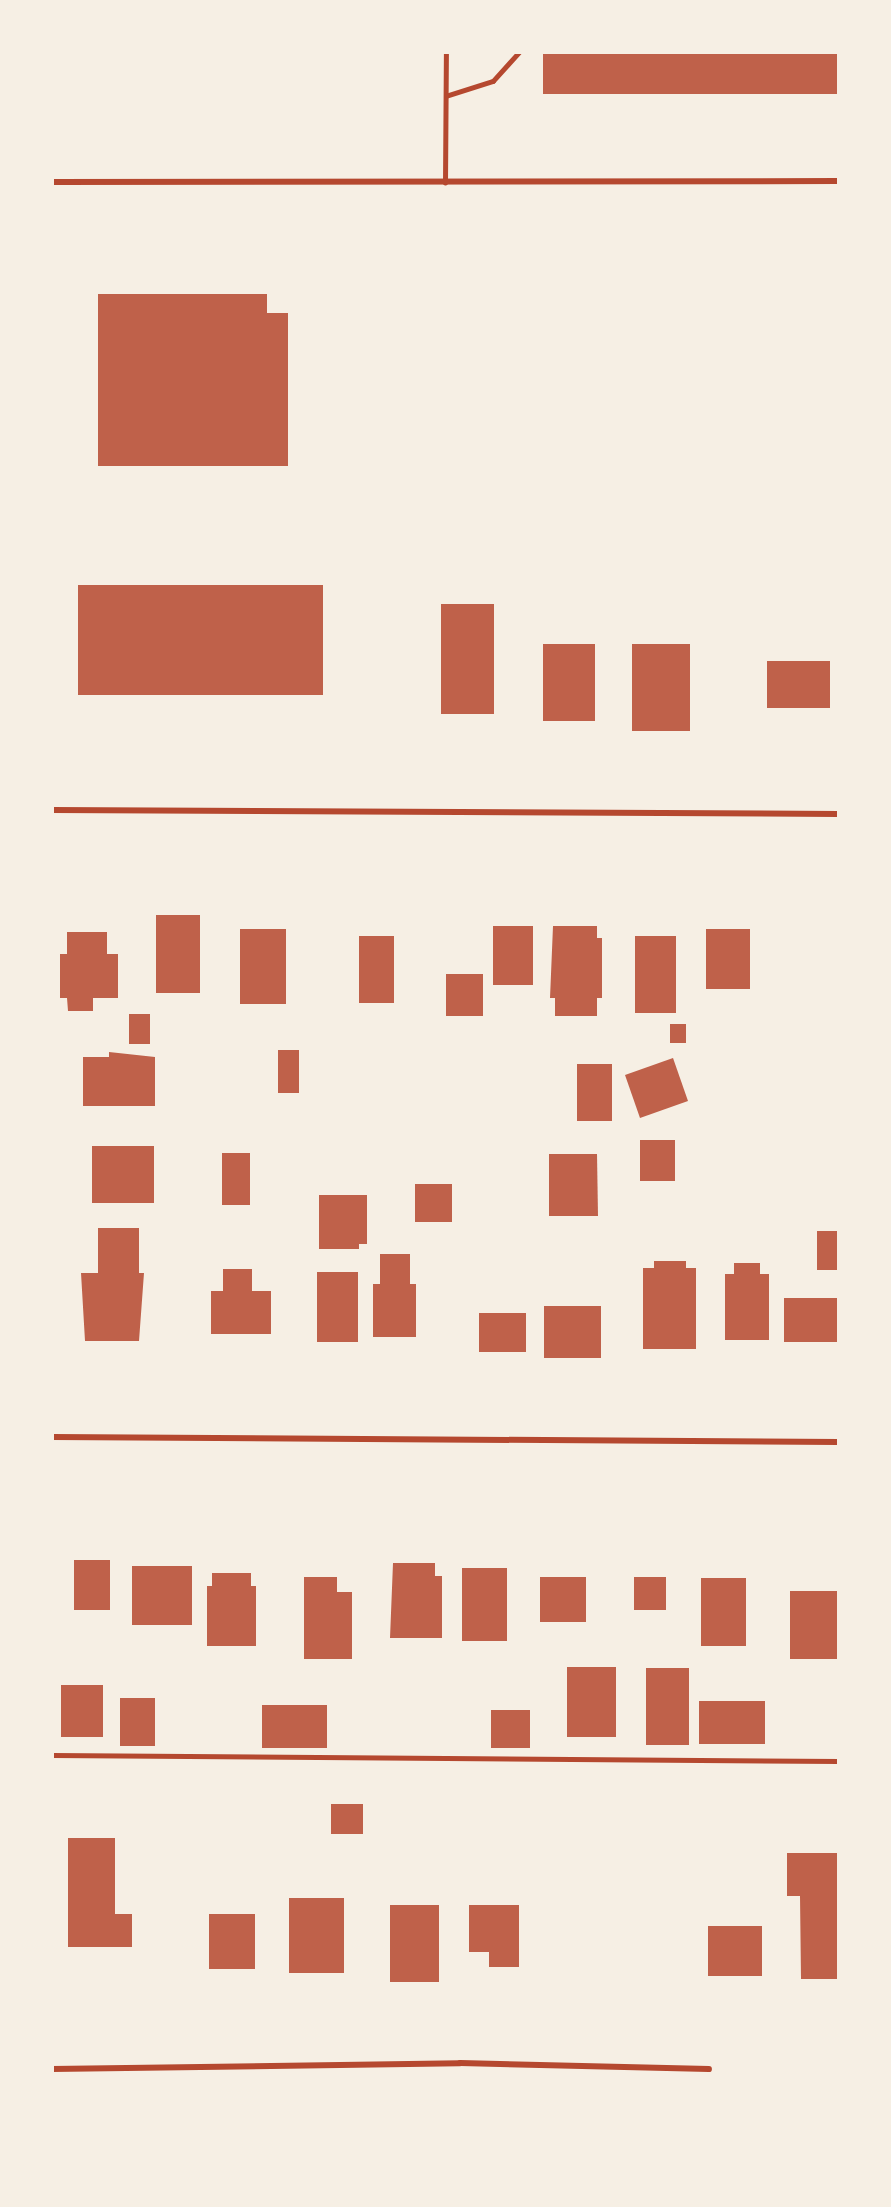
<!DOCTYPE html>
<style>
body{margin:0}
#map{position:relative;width:891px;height:2207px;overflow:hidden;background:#f6efe4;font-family:Manrope,sans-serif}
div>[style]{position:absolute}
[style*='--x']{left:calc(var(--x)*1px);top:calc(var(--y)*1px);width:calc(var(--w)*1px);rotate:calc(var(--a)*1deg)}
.building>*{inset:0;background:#bf614a}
.service>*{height:4.5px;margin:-2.25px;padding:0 2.25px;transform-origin:2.25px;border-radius:2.25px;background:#b5482f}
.minor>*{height:6px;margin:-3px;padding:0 3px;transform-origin:3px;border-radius:3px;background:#b5482f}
span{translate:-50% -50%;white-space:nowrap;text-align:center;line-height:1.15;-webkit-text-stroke:6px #f6efe4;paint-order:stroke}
.frame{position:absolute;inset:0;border:54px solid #f6efe4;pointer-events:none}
</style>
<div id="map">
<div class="building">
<i style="clip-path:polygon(543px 52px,838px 52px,838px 94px,543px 94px)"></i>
<i style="clip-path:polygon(98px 294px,267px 294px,267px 313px,288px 313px,288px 466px,98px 466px)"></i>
<i style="clip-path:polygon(78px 585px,323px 585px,323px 695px,78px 695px)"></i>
<i style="clip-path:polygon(441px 604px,494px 604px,494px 714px,441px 714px)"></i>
<i style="clip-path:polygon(543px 644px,595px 644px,595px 721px,543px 721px)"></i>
<i style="clip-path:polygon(632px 644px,690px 644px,690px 731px,632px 731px)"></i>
<i style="clip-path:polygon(767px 661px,830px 661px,830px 708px,767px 708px)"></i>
<i style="clip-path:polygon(156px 915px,200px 915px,200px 993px,156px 993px)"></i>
<i style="clip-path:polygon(493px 926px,533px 926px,533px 985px,493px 985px)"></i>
<i style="clip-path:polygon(553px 926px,597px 926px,597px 938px,602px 938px,602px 998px,597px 998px,597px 1016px,555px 1016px,555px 998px,550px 998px)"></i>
<i style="clip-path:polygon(240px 929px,286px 929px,286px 1004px,240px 1004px)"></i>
<i style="clip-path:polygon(706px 929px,750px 929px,750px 989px,706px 989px)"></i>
<i style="clip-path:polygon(67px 932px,107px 932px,107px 954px,118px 954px,118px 998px,93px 998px,93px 1011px,68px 1011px,67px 998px,60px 998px,60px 954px,67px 954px)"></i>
<i style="clip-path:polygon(359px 936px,394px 936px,394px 1003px,359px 1003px)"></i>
<i style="clip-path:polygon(635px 936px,676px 936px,676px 1013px,635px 1013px)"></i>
<i style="clip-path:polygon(446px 974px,483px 974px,483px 1016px,446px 1016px)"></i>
<i style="clip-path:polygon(129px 1014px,150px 1014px,150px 1044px,129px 1044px)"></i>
<i style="clip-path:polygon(670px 1024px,686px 1024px,686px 1043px,670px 1043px)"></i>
<i style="clip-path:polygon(278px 1050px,299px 1050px,299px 1093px,278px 1093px)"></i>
<i style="clip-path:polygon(109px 1052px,155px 1057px,155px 1106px,83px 1106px,83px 1057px,109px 1057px)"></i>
<i style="clip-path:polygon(673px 1058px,688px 1101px,640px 1118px,625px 1075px)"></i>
<i style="clip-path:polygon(577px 1064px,612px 1064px,612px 1121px,577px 1121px)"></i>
<i style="clip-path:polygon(640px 1140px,675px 1140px,675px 1181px,640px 1181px)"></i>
<i style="clip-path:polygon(92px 1146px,154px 1146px,154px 1203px,92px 1203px)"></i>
<i style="clip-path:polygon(222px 1153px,250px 1153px,250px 1205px,222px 1205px)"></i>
<i style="clip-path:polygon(549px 1154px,597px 1154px,598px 1216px,549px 1216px)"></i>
<i style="clip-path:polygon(415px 1184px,452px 1184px,452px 1222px,415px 1222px)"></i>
<i style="clip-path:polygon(319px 1195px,367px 1195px,367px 1244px,359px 1244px,359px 1249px,319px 1249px)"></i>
<i style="clip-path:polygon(98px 1228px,139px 1228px,139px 1273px,144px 1273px,139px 1341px,85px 1341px,81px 1273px,98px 1273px)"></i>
<i style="clip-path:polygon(817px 1231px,838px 1231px,838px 1270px,817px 1270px)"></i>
<i style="clip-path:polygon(380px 1254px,410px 1254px,410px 1284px,416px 1284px,416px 1337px,373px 1337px,373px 1284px,380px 1284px)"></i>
<i style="clip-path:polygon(654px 1261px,686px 1261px,686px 1268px,696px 1268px,696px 1349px,643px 1349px,643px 1268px,654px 1268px)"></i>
<i style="clip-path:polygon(734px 1263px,760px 1263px,760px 1274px,769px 1274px,769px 1340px,725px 1340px,725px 1274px,734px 1274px)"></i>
<i style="clip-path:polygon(223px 1269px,252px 1269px,252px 1291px,271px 1291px,271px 1334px,211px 1334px,211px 1291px,223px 1291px)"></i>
<i style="clip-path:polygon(317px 1272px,358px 1272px,358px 1342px,317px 1342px)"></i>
<i style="clip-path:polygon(784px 1298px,838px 1298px,838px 1342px,784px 1342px)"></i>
<i style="clip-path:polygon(544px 1306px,601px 1306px,601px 1358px,544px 1358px)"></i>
<i style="clip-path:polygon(479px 1313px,526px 1313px,526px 1352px,479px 1352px)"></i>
<i style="clip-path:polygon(74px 1560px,110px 1560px,110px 1610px,74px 1610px)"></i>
<i style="clip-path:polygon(393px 1563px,435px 1563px,435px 1576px,442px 1576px,442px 1638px,390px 1638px)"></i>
<i style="clip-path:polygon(132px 1566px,192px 1566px,192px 1625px,132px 1625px)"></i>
<i style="clip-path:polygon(462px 1568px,507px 1568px,507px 1641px,462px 1641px)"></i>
<i style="clip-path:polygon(212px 1573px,251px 1573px,251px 1586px,256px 1586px,256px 1646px,207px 1646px,207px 1586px,212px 1586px)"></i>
<i style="clip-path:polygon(304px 1577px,337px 1577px,337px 1592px,352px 1592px,352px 1659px,304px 1659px)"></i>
<i style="clip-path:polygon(540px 1577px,586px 1577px,586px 1622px,540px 1622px)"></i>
<i style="clip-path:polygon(634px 1577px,666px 1577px,666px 1610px,634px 1610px)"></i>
<i style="clip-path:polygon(701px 1578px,746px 1578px,746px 1646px,701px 1646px)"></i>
<i style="clip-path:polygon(790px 1591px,838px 1591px,838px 1659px,790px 1659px)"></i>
<i style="clip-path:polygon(567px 1667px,616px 1667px,616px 1737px,567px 1737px)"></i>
<i style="clip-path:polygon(646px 1668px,689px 1668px,689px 1745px,646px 1745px)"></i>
<i style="clip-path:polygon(61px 1685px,103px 1685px,103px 1737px,61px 1737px)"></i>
<i style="clip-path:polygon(120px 1698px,155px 1698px,155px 1746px,120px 1746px)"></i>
<i style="clip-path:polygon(699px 1701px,765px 1701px,765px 1744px,699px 1744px)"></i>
<i style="clip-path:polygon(262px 1705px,327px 1705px,327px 1748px,262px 1748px)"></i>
<i style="clip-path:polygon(491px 1710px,530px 1710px,530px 1748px,491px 1748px)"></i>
<i style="clip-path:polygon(331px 1804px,363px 1804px,363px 1834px,331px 1834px)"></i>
<i style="clip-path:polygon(68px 1838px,115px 1838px,115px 1914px,132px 1914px,132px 1947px,68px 1947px)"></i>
<i style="clip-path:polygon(787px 1853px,838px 1853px,838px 1979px,801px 1979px,800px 1896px,787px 1896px)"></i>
<i style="clip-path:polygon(289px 1898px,344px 1898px,344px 1973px,289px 1973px)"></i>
<i style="clip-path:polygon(390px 1905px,439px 1905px,439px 1982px,390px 1982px)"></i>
<i style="clip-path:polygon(469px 1905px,519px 1905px,519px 1967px,489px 1967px,489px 1952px,469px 1952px)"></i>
<i style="clip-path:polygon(209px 1914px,255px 1914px,255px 1969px,209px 1969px)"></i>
<i style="clip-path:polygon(708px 1926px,762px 1926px,762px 1976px,708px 1976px)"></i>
</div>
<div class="service">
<i style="--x:446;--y:96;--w:49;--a:-17.7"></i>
<i style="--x:493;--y:81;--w:39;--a:-48"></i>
<i style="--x:445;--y:183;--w:131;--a:-89.6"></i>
<i style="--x:52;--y:1755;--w:786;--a:0.44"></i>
</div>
<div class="minor">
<i style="--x:52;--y:182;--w:786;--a:-0.07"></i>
<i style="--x:52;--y:810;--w:786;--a:0.29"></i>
<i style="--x:52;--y:1437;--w:786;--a:0.36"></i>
<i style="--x:52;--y:2069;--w:408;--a:-0.8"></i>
<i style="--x:460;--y:2063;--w:249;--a:1.4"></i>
</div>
<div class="frame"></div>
</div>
